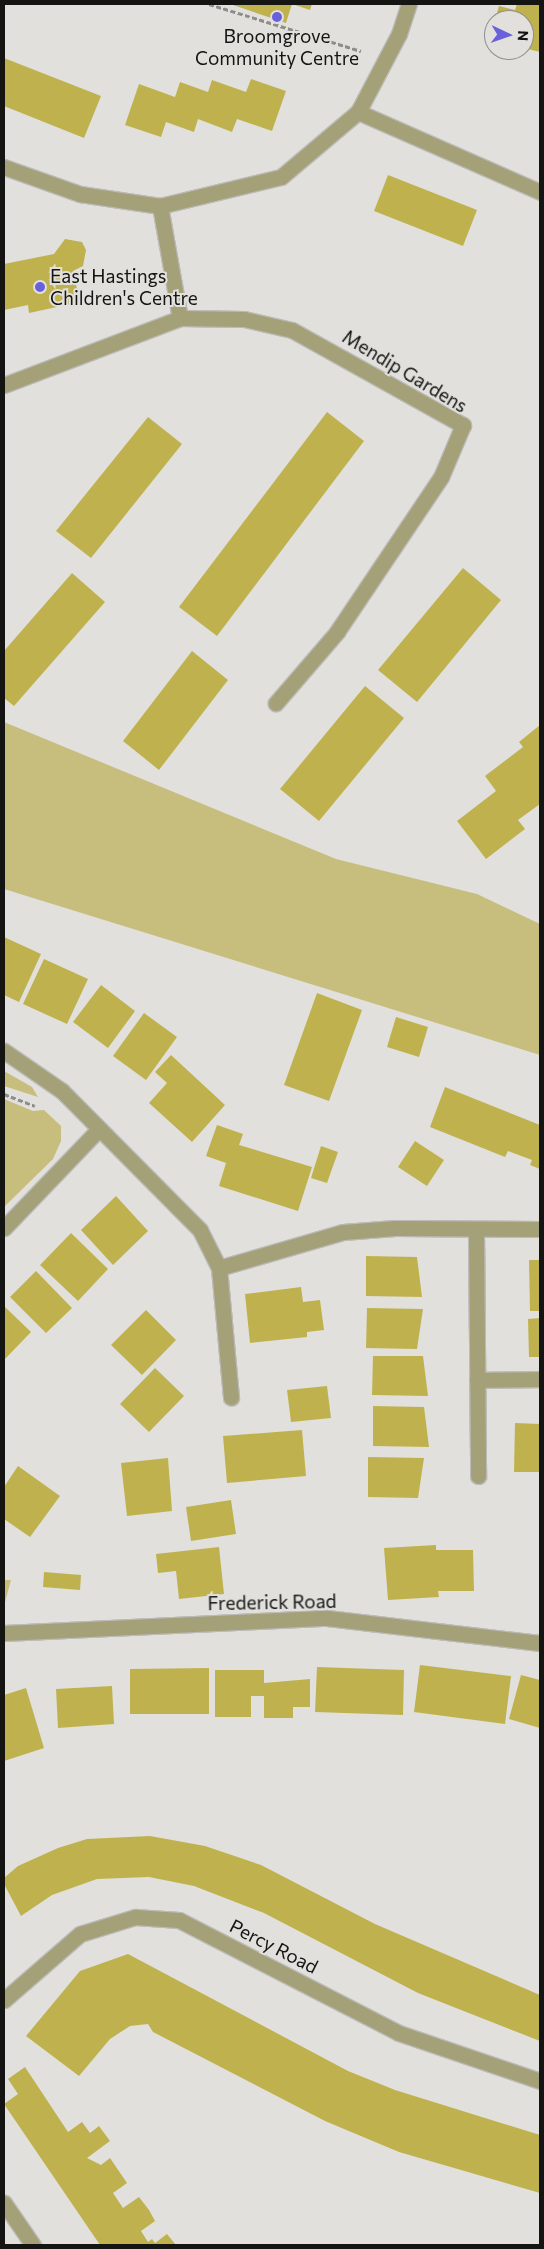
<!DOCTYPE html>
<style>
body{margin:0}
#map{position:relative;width:544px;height:2249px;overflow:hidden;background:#e1e0dc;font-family:Commissioner,sans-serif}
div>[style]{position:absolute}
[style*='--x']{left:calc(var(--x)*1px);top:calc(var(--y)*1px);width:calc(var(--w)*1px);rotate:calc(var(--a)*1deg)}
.green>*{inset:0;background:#c7be7e}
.building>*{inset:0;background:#bfb24e}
.path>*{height:3px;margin-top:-1.5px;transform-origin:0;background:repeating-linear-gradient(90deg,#8e8d8a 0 5px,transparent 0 7.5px)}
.roads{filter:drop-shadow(1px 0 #bcbbb8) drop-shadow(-1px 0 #bcbbb8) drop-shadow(0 1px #bcbbb8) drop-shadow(0 -1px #bcbbb8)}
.minor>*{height:15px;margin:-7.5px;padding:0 7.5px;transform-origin:7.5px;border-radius:7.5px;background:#a4a078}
.dots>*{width:14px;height:14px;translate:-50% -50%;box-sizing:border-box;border:2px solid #e1e0dc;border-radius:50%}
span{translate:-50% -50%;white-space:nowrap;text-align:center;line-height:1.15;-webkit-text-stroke:4px #e1e0dc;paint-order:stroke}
.poi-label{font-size:19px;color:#141412}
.left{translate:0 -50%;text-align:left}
.street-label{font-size:19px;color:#141412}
.frame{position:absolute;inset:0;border:5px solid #141412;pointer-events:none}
.north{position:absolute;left:484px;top:10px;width:50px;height:50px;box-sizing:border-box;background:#e1e0dc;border:1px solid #8f8e8b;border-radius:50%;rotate:93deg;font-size:14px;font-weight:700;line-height:20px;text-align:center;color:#141412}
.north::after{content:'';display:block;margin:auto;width:18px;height:22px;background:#6961db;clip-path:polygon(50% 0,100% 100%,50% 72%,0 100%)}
</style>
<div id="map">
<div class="green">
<i style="clip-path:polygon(4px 722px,336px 859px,477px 894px,540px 924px,540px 1055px,4px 889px)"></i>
<i style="clip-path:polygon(4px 1071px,32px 1087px,38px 1097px,4px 1086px)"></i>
<i style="clip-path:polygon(4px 1099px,33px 1111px,44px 1110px,61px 1126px,61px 1141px,53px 1159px,4px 1207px)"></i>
<i style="clip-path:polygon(4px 1580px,11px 1580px,4px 1606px)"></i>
</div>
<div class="building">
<i style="clip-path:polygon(230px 4px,292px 4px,286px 23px)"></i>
<i style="clip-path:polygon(292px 4px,312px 4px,310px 10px)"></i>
<i style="clip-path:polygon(517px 4px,540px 4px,540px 52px,524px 48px,524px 20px,495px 20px,499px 6px,515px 10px)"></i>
<i style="clip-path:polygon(493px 28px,494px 28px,494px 41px,490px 40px)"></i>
<i style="clip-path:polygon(4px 58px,101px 96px,84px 138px,4px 106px)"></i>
<i style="clip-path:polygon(251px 79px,286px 91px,272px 131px,237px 119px,232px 132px,198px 119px,194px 132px,166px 122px,161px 137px,125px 125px,139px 84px,175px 97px,180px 82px,208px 92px,212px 80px,246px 92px)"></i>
<i style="clip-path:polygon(388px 175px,477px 210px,463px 246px,374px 211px)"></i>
<i style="clip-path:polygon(65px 239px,82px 242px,86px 250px,83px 266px,73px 271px,80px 302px,29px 313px,28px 305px,4px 310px,4px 264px,54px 254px)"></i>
<i style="clip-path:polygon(327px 412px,364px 441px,217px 636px,179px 607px)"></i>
<i style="clip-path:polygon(148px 417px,182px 444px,91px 558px,56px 531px)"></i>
<i style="clip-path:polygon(463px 568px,501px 600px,417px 702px,378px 670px)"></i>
<i style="clip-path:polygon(72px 573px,105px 602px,14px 706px,4px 698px,4px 651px)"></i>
<i style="clip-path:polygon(192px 651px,228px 680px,159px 770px,123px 741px)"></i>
<i style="clip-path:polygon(365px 686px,404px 718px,319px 821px,280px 789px)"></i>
<i style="clip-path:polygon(540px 725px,540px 804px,518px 820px,525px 829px,486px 859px,457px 821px,496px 791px,485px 776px,523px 747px,519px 742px)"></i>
<i style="clip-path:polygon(4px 937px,41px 954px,19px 1002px,4px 995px)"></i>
<i style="clip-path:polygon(44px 959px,88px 979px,67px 1024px,23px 1004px)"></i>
<i style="clip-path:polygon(101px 985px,135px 1011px,108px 1048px,73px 1022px)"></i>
<i style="clip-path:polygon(317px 993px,362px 1010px,329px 1101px,284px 1085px)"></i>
<i style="clip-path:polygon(144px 1013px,177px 1037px,146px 1080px,113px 1056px)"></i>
<i style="clip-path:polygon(396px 1017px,428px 1027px,419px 1057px,387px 1047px)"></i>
<i style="clip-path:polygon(171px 1055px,225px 1105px,192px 1142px,149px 1103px,167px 1083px,155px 1072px)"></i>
<i style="clip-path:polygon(445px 1087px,540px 1125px,540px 1169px,530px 1165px,532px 1160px,508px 1151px,505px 1157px,430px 1127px)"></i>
<i style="clip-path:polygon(217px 1125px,243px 1134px,239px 1145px,312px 1167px,298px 1211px,219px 1186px,226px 1163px,206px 1156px)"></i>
<i style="clip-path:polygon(415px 1141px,444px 1160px,427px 1186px,398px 1167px)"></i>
<i style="clip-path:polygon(321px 1146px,338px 1152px,327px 1183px,311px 1178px)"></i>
<i style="clip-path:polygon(116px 1196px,148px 1231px,113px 1265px,81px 1230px)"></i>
<i style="clip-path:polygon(71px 1233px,108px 1269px,78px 1301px,40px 1265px)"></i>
<i style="clip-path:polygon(366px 1256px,417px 1257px,422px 1297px,366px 1296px)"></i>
<i style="clip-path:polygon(529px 1260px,540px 1260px,540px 1311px,530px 1311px)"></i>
<i style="clip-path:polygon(36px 1271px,72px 1308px,46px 1333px,10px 1297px)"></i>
<i style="clip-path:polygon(301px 1287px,303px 1302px,320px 1300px,324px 1330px,307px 1332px,307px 1337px,250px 1343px,245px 1294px)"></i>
<i style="clip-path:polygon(4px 1306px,31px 1332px,4px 1360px)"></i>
<i style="clip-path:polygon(367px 1308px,423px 1309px,417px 1349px,366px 1348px)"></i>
<i style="clip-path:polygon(146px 1310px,176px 1340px,142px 1375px,111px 1345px)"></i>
<i style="clip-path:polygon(540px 1318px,540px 1357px,529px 1357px,528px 1319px)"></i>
<i style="clip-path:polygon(373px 1356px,423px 1356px,428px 1396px,372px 1395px)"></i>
<i style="clip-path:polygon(155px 1368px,184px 1396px,149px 1432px,120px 1404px)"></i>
<i style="clip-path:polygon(327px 1386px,331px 1418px,291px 1422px,287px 1390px)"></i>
<i style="clip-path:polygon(373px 1406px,424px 1407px,429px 1447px,373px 1446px)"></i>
<i style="clip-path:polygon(515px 1423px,540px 1424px,540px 1472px,514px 1472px)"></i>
<i style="clip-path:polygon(302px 1430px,306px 1476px,227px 1483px,223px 1436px)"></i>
<i style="clip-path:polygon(368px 1457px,424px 1458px,418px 1498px,368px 1497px)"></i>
<i style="clip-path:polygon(168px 1458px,172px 1511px,127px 1516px,121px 1463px)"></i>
<i style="clip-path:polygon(18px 1466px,60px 1496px,30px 1537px,4px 1519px,4px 1487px)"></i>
<i style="clip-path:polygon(231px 1500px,236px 1534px,191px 1541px,186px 1507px)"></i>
<i style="clip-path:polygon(436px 1545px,436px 1550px,473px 1550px,474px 1591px,438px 1591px,439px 1597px,388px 1600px,384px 1548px)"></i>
<i style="clip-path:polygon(219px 1547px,224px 1594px,179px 1599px,176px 1571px,158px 1573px,156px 1554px)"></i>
<i style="clip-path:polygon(44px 1572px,81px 1575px,80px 1590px,43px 1587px)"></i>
<i style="clip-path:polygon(420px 1665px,511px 1676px,505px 1724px,414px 1712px)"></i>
<i style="clip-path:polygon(317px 1667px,404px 1670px,403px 1715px,315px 1712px)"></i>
<i style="clip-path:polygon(209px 1668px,209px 1714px,130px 1714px,130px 1669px)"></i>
<i style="clip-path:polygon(215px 1670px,264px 1670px,264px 1683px,310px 1679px,310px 1707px,293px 1707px,293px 1718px,264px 1718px,264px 1696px,251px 1696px,251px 1717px,215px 1717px)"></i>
<i style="clip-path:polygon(521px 1675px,540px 1680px,540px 1728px,509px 1719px)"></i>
<i style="clip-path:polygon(112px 1686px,114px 1724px,58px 1728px,56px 1689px)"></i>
<i style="clip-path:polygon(26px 1688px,44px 1748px,4px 1761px,4px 1695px)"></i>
<i style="clip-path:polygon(150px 1836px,205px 1846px,261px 1865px,375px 1924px,540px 1995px,540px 2041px,418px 1993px,264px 1913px,194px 1886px,149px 1877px,97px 1879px,52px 1895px,21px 1916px,4px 1884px,4px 1878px,18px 1866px,58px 1848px,87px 1839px)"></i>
<i style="clip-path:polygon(128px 1954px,348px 2071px,395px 2090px,540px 2135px,540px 2193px,399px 2152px,325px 2121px,153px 2032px,148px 2024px,130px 2026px,110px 2039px,79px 2076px,26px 2036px,80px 1971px)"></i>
<i style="clip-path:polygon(25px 2067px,68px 2132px,82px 2122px,90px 2133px,99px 2126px,110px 2141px,87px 2158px,101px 2165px,110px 2158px,127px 2183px,113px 2193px,123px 2208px,139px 2197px,149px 2210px,155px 2221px,141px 2231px,148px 2242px,152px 2239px,155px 2243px,167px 2234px,176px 2245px,100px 2245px,4px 2104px,18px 2094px,8px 2079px)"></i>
</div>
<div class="path">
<i style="--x:209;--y:4;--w:159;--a:17.2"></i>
<i style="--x:4;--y:1094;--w:33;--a:21"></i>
</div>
<div class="roads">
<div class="minor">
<i style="--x:358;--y:112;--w:199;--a:23.7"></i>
<i style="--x:4;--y:167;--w:81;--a:19.6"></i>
<i style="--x:80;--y:194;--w:81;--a:8.5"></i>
<i style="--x:160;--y:206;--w:124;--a:-13.5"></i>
<i style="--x:281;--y:177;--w:101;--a:-40.2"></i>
<i style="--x:358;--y:112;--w:88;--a:-62.3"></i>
<i style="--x:399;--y:34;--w:32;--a:-72"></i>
<i style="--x:160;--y:206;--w:114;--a:79.9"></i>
<i style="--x:4;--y:385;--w:188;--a:-20.8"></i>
<i style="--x:180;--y:318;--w:64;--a:0.9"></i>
<i style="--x:244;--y:319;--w:49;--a:12.9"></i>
<i style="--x:292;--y:330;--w:196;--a:29.1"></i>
<i style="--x:463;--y:425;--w:56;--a:112.9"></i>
<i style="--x:441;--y:477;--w:187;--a:123.9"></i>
<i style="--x:337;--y:632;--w:94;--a:130.7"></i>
<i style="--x:4;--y:1051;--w:70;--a:34.6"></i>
<i style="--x:62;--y:1091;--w:196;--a:45.2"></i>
<i style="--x:200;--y:1230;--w:42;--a:63.4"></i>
<i style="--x:219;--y:1268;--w:130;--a:84.7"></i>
<i style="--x:4;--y:1228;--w:137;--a:-46.2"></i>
<i style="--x:476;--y:1229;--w:247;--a:89.5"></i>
<i style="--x:219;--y:1268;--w:129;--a:-16.2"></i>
<i style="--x:343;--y:1232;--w:52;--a:-4.4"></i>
<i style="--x:395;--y:1228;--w:145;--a:0.4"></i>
<i style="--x:477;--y:1380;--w:63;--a:-0.9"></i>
<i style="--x:4;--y:1633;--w:323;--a:-2.7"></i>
<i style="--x:327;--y:1618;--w:214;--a:6.7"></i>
<i style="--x:4;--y:2000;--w:101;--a:-41"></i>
<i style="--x:80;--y:1934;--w:58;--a:-17.2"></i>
<i style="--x:135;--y:1917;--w:44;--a:3.9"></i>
<i style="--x:179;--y:1920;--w:247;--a:27.2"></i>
<i style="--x:399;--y:2033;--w:149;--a:18.8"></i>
<i style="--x:4;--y:2203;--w:51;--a:55.4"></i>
</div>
</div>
<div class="dots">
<i style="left:277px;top:17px;background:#6961db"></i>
<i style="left:40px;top:287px;background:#6961db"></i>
</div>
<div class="poi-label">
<span style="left:277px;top:47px">Broomgrove<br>Community Centre</span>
<span class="left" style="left:50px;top:287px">East Hastings<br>Children's Centre</span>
</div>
<div class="street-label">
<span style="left:405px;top:371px;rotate:31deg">Mendip Gardens</span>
<span style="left:272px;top:1602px;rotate:-1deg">Frederick Road</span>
<span style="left:274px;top:1946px;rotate:27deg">Percy Road</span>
</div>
<div class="frame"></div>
<div class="north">N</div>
</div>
